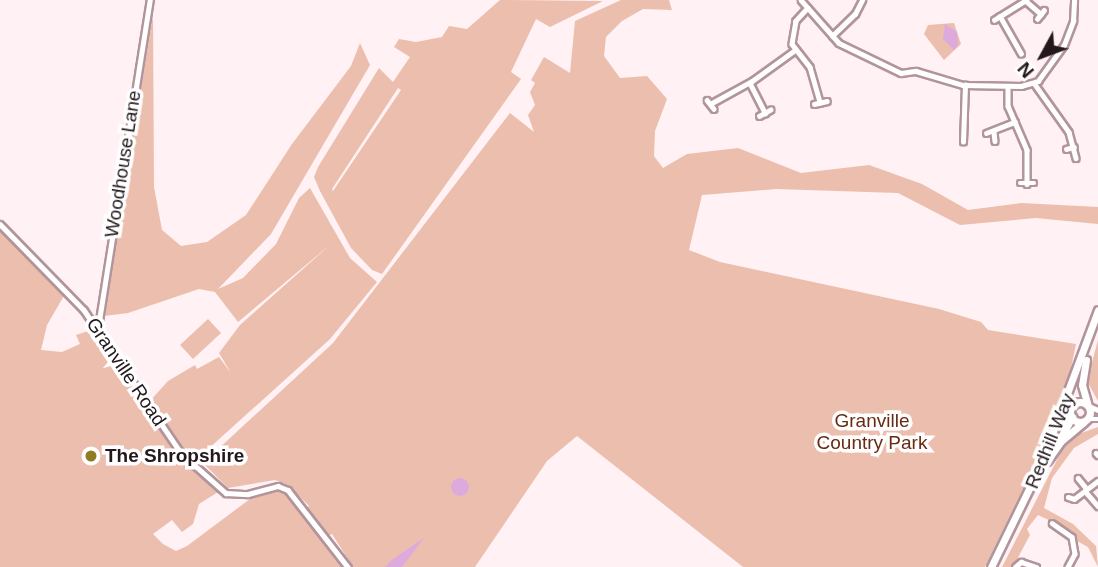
<!DOCTYPE html>
<style>
body{margin:0}
#map{position:relative;width:1098px;height:567px;overflow:hidden;background:#fff1f4;font-family:Helvetica,sans-serif}
div>[style]{position:absolute}
[style*='--x']{left:calc(var(--x)*1px);top:calc(var(--y)*1px);width:calc(var(--w)*1px);rotate:calc(var(--a)*1deg)}
.green>*{inset:0;background:#ecbead}
.water>*{inset:0;background:#dcaadd}
.round{border-radius:50%}
.roads{filter:drop-shadow(2px 0 #b2949b) drop-shadow(-2px 0 #b2949b) drop-shadow(0 2px #b2949b) drop-shadow(0 -2px #b2949b)}
.minor>*{height:4.5px;margin:-2.25px;padding:0 2.25px;transform-origin:2.25px;border-radius:2.25px;background:#fff}
.primary>*{height:7px;margin:-3.5px;padding:0 3.5px;transform-origin:3.5px;border-radius:3.5px;background:#fff}
.primary>.ring{margin:-3.5px;padding:0;box-sizing:content-box;background:none;border:7px solid #fff;border-radius:50%}
.dots>*{width:19px;height:19px;translate:-50% -50%;box-sizing:border-box;border:4px solid #fff;border-radius:50%}
span{translate:-50% -50%;white-space:nowrap;text-align:center;line-height:1.15;-webkit-text-stroke:7px #fff;paint-order:stroke}
.street-label{font-size:19px;color:#23181b}
.park-label{font-size:19px;color:#682a13}
.poi-label{font-size:19px;color:#23181b;font-weight:700}
.left{translate:0 -50%;text-align:left}
.north{position:absolute;left:1007px;top:21px;width:70px;height:70px;-webkit-text-stroke:5px #fff;paint-order:stroke;rotate:229deg;font-size:19px;font-weight:700;line-height:28px;text-align:center;color:#23181b}
.north::after{content:'';display:block;margin:auto;width:24px;height:32px;background:#23181b;clip-path:polygon(50% 0,100% 100%,50% 72%,0 100%)}
</style>
<div id="map">
<div class="green">
<i style="clip-path:polygon(evenodd,500px 0,603px 1px,550px 27px,536px 19px,511px 72px,521px 79px,382px 274px,372px 270px,351px 248px,320px 191px,314px 177px,318px 167px,379px 68px,393px 82px,410px 57px,394px 47px,399px 39px,416px 42px,442px 37px,449px 26px,467px 29px,500px 0,398px 88px,401px 90px,333px 191px,332px 189px,398px 88px)"></i>
<i style="clip-path:polygon(621px 0,669px 0,672px 10px,643px 9px,622px 21px,606px 37px,604px 56px,620px 78px,647px 76px,667px 99px,655px 131px,654px 156px,663px 168px,687px 154px,738px 148px,801px 173px,869px 165px,922px 184px,968px 210px,1021px 203px,1098px 207px,1098px 224px,1036px 218px,960px 225px,898px 193px,776px 189px,702px 195px,689px 250px,720px 262px,939px 309px,981px 322px,988px 330px,1076px 344px,1070px 373px,1030px 474px,985px 567px,743px 567px,577px 436px,547px 461px,475px 567px,353px 567px,332px 534px,326px 537px,343px 567px,0 567px,0 229px,65px 294px,47px 325px,41px 350px,62px 352px,80px 344px,76px 335px,94px 329px,174px 448px,218px 492px,199px 504px,193px 524px,182px 532px,172px 520px,153px 534px,163px 544px,176px 551px,187px 546px,258px 493px,275px 489px,285px 493px,301px 513px,309px 506px,288px 485px,275px 480px,228px 488px,203px 463px,333px 343px,510px 113px,534px 132px,528px 115px,535px 105px,530px 92px,535px 83px,531px 80px,544px 57px,570px 73px,575px 21px)"></i>
<i style="clip-path:polygon(153px 15px,154px 187px,162px 230px,181px 246px,207px 242px,246px 215px,292px 144px,351px 66px,360px 43px,370px 65px,271px 234px,218px 289px,243px 278px,276px 244px,299px 198px,310px 188px,350px 258px,377px 282px,330px 339px,196px 460px,183px 451px,149px 402px,168px 381px,195px 365px,197px 369px,219px 357px,231px 373px,219px 353px,240px 325px,331px 244px,238px 322px,215px 292px,199px 289px,128px 313px,104px 316px)"></i>
<i style="clip-path:polygon(954px 23px,961px 44px,944px 60px,924px 34px,928px 25px)"></i>
<i style="clip-path:polygon(208px 319px,221px 333px,193px 359px,180px 345px)"></i>
<i style="clip-path:polygon(1098px 340px,1098px 401px,1087px 381px)"></i>
<i style="clip-path:polygon(1098px 427px,1098px 434px,1074px 448px,1052px 478px,1044px 508px,1073px 524px,1096px 546px,1098px 567px,1088px 547px,1077px 541px,1072px 531px,1038px 515px,1027px 529px,1030px 535px,1013px 567px,1002px 567px,1062px 450px,1079px 434px)"></i>
</div>
<div class="water">
<i style="clip-path:polygon(945px 24px,957px 32px,958px 45px,954px 50px,943px 39px)"></i>
<i class="round" style="left:451px;top:478px;width:18px;height:18px"></i>
<i style="clip-path:polygon(424px 538px,402px 567px,385px 567px,393px 559px)"></i>
</div>
<div class="roads">
<div class="minor">
<i style="--x:801;--y:0;--w:57;--a:48.5"></i>
<i style="--x:839;--y:43;--w:69;--a:25.8"></i>
<i style="--x:901;--y:73;--w:15;--a:-8"></i>
<i style="--x:916;--y:71;--w:49;--a:16.6"></i>
<i style="--x:963;--y:85;--w:58;--a:1"></i>
<i style="--x:1021;--y:86;--w:18;--a:-16"></i>
<i style="--x:1038;--y:81;--w:44;--a:-54.2"></i>
<i style="--x:1064;--y:45;--w:26;--a:-69"></i>
<i style="--x:1073;--y:21;--w:21;--a:-87"></i>
<i style="--x:1026;--y:1;--w:20;--a:41"></i>
<i style="--x:808;--y:8;--w:18;--a:133"></i>
<i style="--x:796;--y:21;--w:23;--a:100"></i>
<i style="--x:792;--y:44;--w:29;--a:52"></i>
<i style="--x:810;--y:67;--w:37;--a:74"></i>
<i style="--x:1000;--y:16;--w:43;--a:60.4"></i>
<i style="--x:1037;--y:19;--w:11;--a:-52"></i>
<i style="--x:994;--y:20;--w:38;--a:-32"></i>
<i style="--x:832;--y:36;--w:32;--a:-44"></i>
<i style="--x:855;--y:14;--w:16;--a:-63"></i>
<i style="--x:750;--y:83;--w:34;--a:63"></i>
<i style="--x:1034;--y:83;--w:60;--a:54.5"></i>
<i style="--x:1069;--y:132;--w:27;--a:75"></i>
<i style="--x:1008;--y:86;--w:20;--a:90"></i>
<i style="--x:1008;--y:106;--w:48;--a:66.6"></i>
<i style="--x:1027;--y:150;--w:34;--a:90"></i>
<i style="--x:707;--y:100;--w:11;--a:52"></i>
<i style="--x:710;--y:104;--w:48;--a:-28.7"></i>
<i style="--x:752;--y:81;--w:53;--a:-35.8"></i>
<i style="--x:814;--y:104;--w:13;--a:-13"></i>
<i style="--x:759;--y:116;--w:13;--a:-29"></i>
<i style="--x:994;--y:132;--w:9;--a:84"></i>
<i style="--x:986;--y:133;--w:31;--a:-21"></i>
<i style="--x:963;--y:142;--w:57;--a:-88"></i>
<i style="--x:1066;--y:149;--w:8;--a:-14"></i>
<i style="--x:1020;--y:183;--w:14;--a:0"></i>
<i style="--x:0;--y:224;--w:120;--a:45.7"></i>
<i style="--x:84;--y:310;--w:174;--a:55.8"></i>
<i style="--x:182;--y:454;--w:59;--a:41.6"></i>
<i style="--x:226;--y:493;--w:22;--a:3"></i>
<i style="--x:248;--y:494;--w:31;--a:-15"></i>
<i style="--x:278;--y:486;--w:11;--a:22"></i>
<i style="--x:288;--y:490;--w:98;--a:52.1"></i>
<i style="--x:98;--y:327;--w:331;--a:-81"></i>
<i style="--x:1089;--y:406;--w:10;--a:24"></i>
<i style="--x:1087;--y:419;--w:11;--a:0"></i>
<i style="--x:1096;--y:453;--w:3;--a:45"></i>
<i style="--x:1078;--y:478;--w:14;--a:51"></i>
<i style="--x:1085;--y:491;--w:20;--a:49"></i>
<i style="--x:1068;--y:497;--w:6;--a:18"></i>
<i style="--x:1074;--y:499;--w:30;--a:-37"></i>
<i style="--x:1052;--y:523;--w:24;--a:35"></i>
<i style="--x:1072;--y:537;--w:17;--a:80"></i>
<i style="--x:1075;--y:554;--w:15;--a:118"></i>
<i style="--x:1015;--y:567;--w:8;--a:-40"></i>
<i style="--x:1021;--y:562;--w:16;--a:18"></i>
</div>
<div class="primary">
<i style="--x:1086;--y:360;--w:25;--a:99"></i>
<i style="--x:1082;--y:385;--w:19;--a:74"></i>
<i class="ring" style="left:1070px;top:402px;width:13px;height:13px"></i>
<i style="--x:1061;--y:437;--w:23;--a:-61"></i>
<i style="--x:1047;--y:461;--w:24;--a:-55"></i>
<i style="--x:1061;--y:441;--w:30;--a:-40"></i>
<i style="--x:991;--y:567;--w:112;--a:-64.1"></i>
<i style="--x:1040;--y:466;--w:166;--a:-69.6"></i>
</div>
</div>
<div class="dots">
<i style="left:91px;top:456px;background:#8f7b22"></i>
</div>
<div class="street-label">
<span style="left:123px;top:164px;rotate:-81deg">Woodhouse Lane</span>
<span style="left:126px;top:372px;rotate:56deg">Granville Road</span>
<span style="left:1050px;top:441px;rotate:-68deg">Redhill Way</span>
</div>
<div class="park-label">
<span style="left:872px;top:432px">Granville<br>Country Park</span>
</div>
<div class="poi-label">
<span class="left" style="left:105px;top:456px">The Shropshire</span>
</div>
<div class="north">N</div>
</div>
